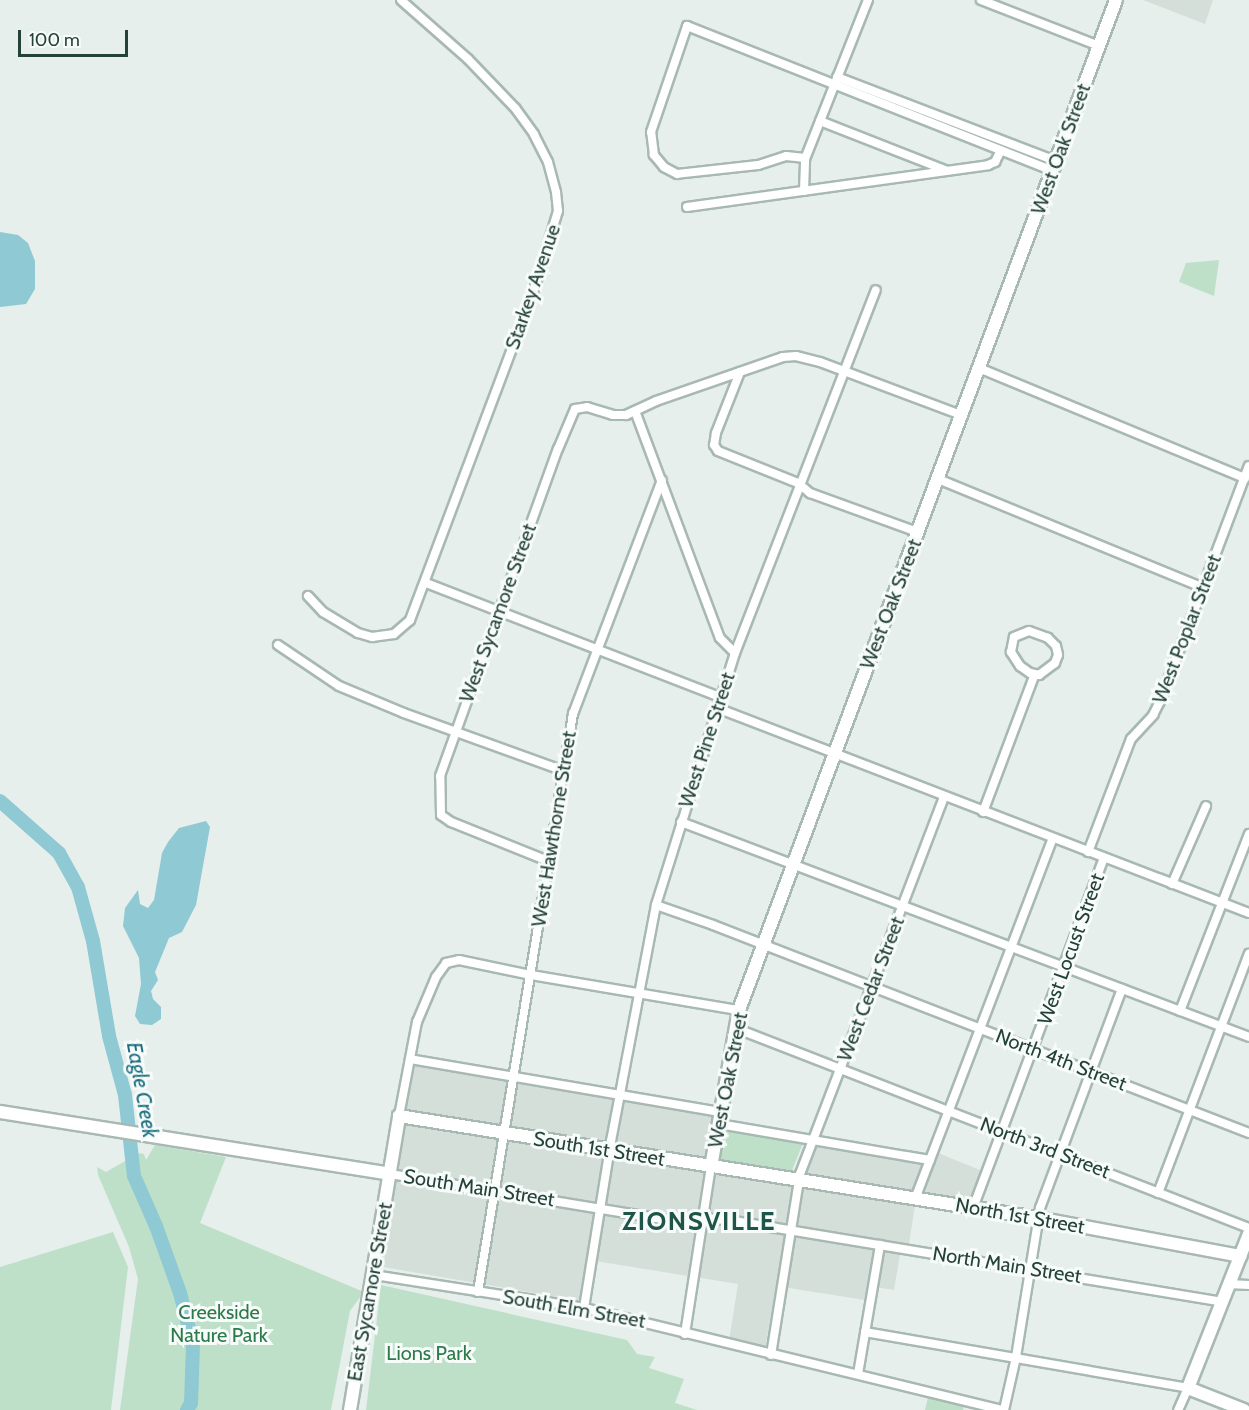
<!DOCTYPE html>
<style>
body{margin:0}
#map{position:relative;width:1249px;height:1410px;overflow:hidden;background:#e6efeb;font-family:Cabin,sans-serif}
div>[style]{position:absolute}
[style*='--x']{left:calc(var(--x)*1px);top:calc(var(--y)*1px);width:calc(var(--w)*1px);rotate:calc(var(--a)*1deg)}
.built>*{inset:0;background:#d4dfda}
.green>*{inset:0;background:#bfe0c8}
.water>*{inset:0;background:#8ec9d4}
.river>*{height:14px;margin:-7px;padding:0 7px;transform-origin:7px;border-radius:7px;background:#8ec9d4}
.roads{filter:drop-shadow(2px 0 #a8b8b2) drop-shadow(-2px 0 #a8b8b2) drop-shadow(0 2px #a8b8b2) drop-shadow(0 -2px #a8b8b2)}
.street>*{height:8px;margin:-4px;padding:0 4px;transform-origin:4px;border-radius:4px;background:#fff}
.secondary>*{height:12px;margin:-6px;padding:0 6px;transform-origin:6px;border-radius:6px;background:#fff}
span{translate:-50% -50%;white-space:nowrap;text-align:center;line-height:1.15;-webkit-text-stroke:6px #f7fbf9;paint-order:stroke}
.street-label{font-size:20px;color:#24423a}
.park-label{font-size:20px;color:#2d7a4b}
.water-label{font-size:21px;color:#1c6f80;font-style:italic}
.district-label{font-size:26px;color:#1f5548;font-weight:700;letter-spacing:1.5px}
.scale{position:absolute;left:18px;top:30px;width:110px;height:27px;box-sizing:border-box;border:3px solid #24423a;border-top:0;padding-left:8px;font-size:18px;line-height:21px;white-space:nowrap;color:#24423a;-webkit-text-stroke:4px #f7fbf9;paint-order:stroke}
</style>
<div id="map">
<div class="built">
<i style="clip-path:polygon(1143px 0,1213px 0,1205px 24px)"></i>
<i style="clip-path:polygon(413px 1065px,715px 1115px,705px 1168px,803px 1182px,816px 1145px,933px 1164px,938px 1153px,985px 1172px,972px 1212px,915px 1205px,909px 1244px,902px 1243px,894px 1290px,868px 1286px,865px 1300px,776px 1286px,765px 1348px,729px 1341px,738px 1284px,589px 1260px,581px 1301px,383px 1267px)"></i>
</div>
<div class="green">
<i style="clip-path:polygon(1219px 260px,1214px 296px,1179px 282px,1186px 263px)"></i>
<i style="clip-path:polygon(723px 1129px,803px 1143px,791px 1173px,719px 1161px)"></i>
<i style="clip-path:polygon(155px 1145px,226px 1157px,200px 1223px,364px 1292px,350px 1311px,331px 1410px,120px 1410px,138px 1279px,129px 1247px,98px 1175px,97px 1167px,106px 1172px,139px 1153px,144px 1154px,146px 1160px)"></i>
<i style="clip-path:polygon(113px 1232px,128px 1267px,111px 1410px,0 1410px,0 1267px)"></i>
<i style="clip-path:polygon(381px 1285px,627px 1340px,637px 1354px,655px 1357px,649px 1368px,684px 1379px,675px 1403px,697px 1410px,366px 1410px)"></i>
<i style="clip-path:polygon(929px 1393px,965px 1402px,963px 1410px,925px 1410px)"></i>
</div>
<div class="water">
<i style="clip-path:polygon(0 232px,18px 235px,28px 243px,35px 261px,35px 289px,26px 304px,0 307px)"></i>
<i style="clip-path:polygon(206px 821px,210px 827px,196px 905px,182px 932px,169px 938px,155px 972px,158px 980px,151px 991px,153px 999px,161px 1007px,161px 1019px,152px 1025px,140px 1024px,135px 1016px,141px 984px,139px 958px,123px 926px,125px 908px,138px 890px,140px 904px,148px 908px,154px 900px,162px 853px,168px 842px,179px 828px)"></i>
</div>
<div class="river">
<i style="--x:0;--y:801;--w:79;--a:41.4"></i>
<i style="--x:59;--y:853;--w:39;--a:61"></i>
<i style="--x:78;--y:887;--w:56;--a:74.5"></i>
<i style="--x:93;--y:941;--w:96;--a:80.4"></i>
<i style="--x:109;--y:1036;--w:61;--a:74.8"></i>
<i style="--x:125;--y:1095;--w:81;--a:83.7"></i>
<i style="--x:134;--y:1176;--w:55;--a:66.3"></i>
<i style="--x:156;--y:1226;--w:71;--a:70.3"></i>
<i style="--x:180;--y:1293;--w:53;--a:75.7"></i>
<i style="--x:193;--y:1344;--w:59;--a:91.9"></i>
<i style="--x:191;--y:1403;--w:8;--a:120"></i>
</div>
<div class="roads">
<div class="street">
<i style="--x:981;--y:0;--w:127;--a:21.3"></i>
<i style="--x:837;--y:77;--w:235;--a:21"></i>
<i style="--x:820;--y:121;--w:134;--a:21.4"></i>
<i style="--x:805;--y:158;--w:19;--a:-174"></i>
<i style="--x:786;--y:156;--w:29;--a:162"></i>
<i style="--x:758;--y:165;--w:81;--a:173.7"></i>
<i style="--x:677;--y:174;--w:15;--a:-152"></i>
<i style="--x:664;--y:167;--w:16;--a:-130"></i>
<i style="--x:654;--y:155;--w:23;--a:-97"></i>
<i style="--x:651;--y:132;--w:112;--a:-71.2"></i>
<i style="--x:687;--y:26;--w:394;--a:21.6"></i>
<i style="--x:804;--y:191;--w:32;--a:-88"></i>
<i style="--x:805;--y:159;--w:171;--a:-68.4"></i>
<i style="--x:687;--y:207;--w:304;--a:-7.9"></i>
<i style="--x:988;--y:165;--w:8;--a:-23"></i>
<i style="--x:995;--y:162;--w:13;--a:-63"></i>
<i style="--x:979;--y:368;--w:288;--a:22.5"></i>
<i style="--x:740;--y:372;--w:66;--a:111.5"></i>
<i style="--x:716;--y:433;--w:12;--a:99"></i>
<i style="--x:714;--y:445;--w:7;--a:56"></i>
<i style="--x:718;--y:451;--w:86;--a:21.8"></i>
<i style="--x:798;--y:483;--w:16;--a:40"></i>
<i style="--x:810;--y:493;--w:115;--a:19.9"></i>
<i style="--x:635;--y:411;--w:242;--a:69.5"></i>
<i style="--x:720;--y:638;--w:21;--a:45"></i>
<i style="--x:938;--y:479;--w:287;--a:22.3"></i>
<i style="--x:426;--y:583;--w:315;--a:21.2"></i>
<i style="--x:308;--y:596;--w:22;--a:47"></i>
<i style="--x:323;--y:612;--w:41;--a:31"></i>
<i style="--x:358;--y:633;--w:15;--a:16"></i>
<i style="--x:372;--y:637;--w:22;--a:-8"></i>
<i style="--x:394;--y:634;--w:21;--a:-41"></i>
<i style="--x:410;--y:620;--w:346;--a:-69.4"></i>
<i style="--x:532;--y:296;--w:89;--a:-73"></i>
<i style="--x:558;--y:211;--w:19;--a:-96"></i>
<i style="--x:556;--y:192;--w:31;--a:-105"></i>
<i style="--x:548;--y:162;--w:31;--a:-117"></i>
<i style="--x:534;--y:134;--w:32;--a:-126"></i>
<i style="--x:515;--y:108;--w:68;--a:-133.8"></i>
<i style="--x:468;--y:59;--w:89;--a:-138.6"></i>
<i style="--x:1029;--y:631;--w:20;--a:20"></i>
<i style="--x:1048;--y:638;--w:11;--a:45"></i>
<i style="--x:1056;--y:646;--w:9;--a:77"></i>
<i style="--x:1058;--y:655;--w:9;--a:111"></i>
<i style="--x:1055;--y:663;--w:20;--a:143"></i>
<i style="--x:1039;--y:675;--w:9;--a:-167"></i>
<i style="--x:1030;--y:673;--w:12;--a:-145"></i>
<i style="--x:1020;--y:666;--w:17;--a:-123"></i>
<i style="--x:1011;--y:652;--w:15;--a:-79"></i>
<i style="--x:1014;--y:637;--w:16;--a:-22"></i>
<i style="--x:278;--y:645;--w:73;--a:33.9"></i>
<i style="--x:339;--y:686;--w:70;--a:22.6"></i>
<i style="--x:404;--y:713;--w:170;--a:19.9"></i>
<i style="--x:717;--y:708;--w:570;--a:21.07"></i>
<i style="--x:983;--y:812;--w:147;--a:-69.4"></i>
<i style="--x:681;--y:822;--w:607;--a:20.73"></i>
<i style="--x:1088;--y:852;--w:121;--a:-69.2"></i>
<i style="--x:1131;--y:739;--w:33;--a:-47"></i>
<i style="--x:1153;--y:715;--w:16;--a:-63"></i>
<i style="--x:1160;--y:701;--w:251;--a:-69.3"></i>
<i style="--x:548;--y:861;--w:105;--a:-158.1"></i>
<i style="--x:451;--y:822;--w:12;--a:-145"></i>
<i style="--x:441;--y:815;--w:39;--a:-91"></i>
<i style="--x:440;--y:776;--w:348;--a:-70.2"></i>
<i style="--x:558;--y:449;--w:43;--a:-67"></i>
<i style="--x:575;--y:409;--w:12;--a:-9"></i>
<i style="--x:587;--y:407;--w:27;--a:17"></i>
<i style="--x:613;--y:415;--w:13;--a:0"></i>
<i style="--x:626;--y:415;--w:33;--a:-25"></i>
<i style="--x:656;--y:401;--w:134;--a:-19.1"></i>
<i style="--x:783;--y:357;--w:13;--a:-4"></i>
<i style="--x:796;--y:356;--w:25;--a:14"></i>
<i style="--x:820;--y:362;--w:151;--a:20.6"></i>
<i style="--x:1172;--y:884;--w:85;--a:-66.4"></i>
<i style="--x:656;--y:905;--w:60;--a:19.3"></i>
<i style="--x:713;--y:925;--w:575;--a:21.21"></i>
<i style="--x:1180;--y:1011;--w:190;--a:-68.7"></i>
<i style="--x:735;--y:1028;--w:552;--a:21.26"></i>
<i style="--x:410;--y:1059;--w:315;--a:9.7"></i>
<i style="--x:399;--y:1116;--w:96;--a:-79.2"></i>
<i style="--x:417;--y:1022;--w:49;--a:-67.1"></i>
<i style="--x:436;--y:977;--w:17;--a:-54"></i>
<i style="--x:446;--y:963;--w:13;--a:-13"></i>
<i style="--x:459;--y:960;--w:74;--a:11.8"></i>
<i style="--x:531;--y:975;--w:211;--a:9.6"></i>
<i style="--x:719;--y:1124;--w:214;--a:9.7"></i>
<i style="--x:390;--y:1174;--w:294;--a:9.4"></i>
<i style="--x:680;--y:1222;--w:23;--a:-10"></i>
<i style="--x:703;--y:1218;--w:25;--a:5"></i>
<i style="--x:728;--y:1220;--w:500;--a:9.4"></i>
<i style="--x:1158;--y:1193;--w:256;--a:-69.2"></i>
<i style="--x:915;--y:1199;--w:386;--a:-69.1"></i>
<i style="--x:973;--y:1208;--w:374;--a:-69.5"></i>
<i style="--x:374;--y:1275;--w:213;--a:8.9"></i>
<i style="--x:584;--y:1308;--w:431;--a:13.7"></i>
<i style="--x:1229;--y:1284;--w:20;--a:3"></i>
<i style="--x:478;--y:1292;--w:586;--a:-80.67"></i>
<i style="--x:573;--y:714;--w:250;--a:-69.2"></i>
<i style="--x:584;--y:1308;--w:169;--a:-80.8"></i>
<i style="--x:611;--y:1141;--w:240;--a:-79.2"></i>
<i style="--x:656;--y:905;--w:264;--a:-72.6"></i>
<i style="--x:735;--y:653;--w:389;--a:-68.8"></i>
<i style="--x:865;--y:1332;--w:328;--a:9.8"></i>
<i style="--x:1188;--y:1388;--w:24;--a:114"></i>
<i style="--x:685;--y:1334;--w:169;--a:-81.2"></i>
<i style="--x:771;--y:1355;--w:183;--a:-80.9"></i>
<i style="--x:800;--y:1174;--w:404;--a:-69.1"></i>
<i style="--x:858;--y:1374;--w:131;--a:-80.3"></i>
<i style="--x:1004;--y:1410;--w:54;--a:-77.2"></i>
<i style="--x:1016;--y:1357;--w:151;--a:-80.8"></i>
<i style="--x:1040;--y:1208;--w:234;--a:-69.5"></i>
</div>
<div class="secondary">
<i style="--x:0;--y:1112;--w:395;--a:9"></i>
<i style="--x:711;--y:1167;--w:159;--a:-79.9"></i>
<i style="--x:739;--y:1010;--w:1078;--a:-69.53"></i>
<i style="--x:350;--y:1410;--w:298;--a:-80.5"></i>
<i style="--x:399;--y:1116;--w:646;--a:9.08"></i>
<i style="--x:1037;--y:1218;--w:207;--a:10.6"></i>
<i style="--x:1244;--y:1410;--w:60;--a:-158.6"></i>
<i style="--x:1188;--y:1388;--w:166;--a:-68.4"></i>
</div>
</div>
<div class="street-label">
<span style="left:1061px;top:149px;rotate:-70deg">West Oak Street</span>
<span style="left:533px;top:287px;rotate:-71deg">Starkey Avenue</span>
<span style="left:891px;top:604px;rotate:-69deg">West Oak Street</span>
<span style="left:498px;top:613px;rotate:-70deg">West Sycamore Street</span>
<span style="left:1187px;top:629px;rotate:-69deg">West Poplar Street</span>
<span style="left:707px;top:740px;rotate:-72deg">West Pine Street</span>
<span style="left:554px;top:829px;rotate:-81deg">West Hawthorne Street</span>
<span style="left:1071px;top:949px;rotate:-70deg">West Locust Street</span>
<span style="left:871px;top:989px;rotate:-69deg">West Cedar Street</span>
<span style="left:1061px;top:1060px;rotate:21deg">North 4th Street</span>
<span style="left:728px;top:1080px;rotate:-79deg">West Oak Street</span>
<span style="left:1045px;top:1148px;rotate:21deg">North 3rd Street</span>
<span style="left:599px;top:1149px;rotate:9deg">South 1st Street</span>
<span style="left:479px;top:1188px;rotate:9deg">South Main Street</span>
<span style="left:1020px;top:1216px;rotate:10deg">North 1st Street</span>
<span style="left:1007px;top:1265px;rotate:9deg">North Main Street</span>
<span style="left:370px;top:1292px;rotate:-80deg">East Sycamore Street</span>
<span style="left:574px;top:1309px;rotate:10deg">South Elm Street</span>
</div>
<div class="park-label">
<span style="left:219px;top:1324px">Creekside<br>Nature Park</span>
<span style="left:429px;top:1353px">Lions Park</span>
</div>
<div class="water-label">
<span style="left:142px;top:1090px;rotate:80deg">Eagle Creek</span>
</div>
<div class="district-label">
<span style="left:699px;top:1222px">ZIONSVILLE</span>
</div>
<div class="scale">100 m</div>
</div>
